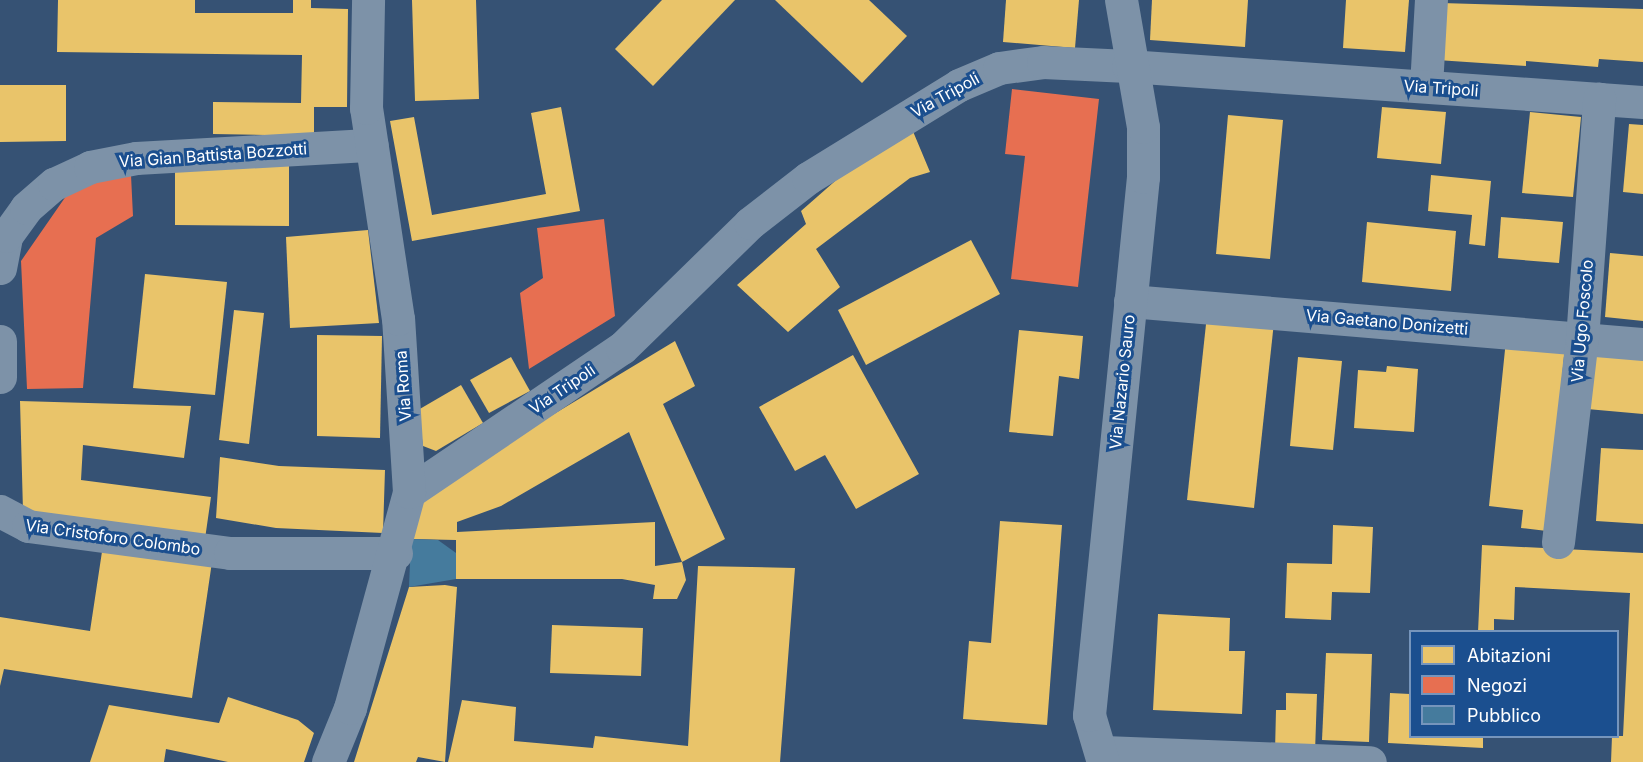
<!DOCTYPE html>
<style>
body{margin:0}
#map{position:relative;width:1643px;height:762px;overflow:hidden;background:#365274;font-family:Inter,sans-serif}
div>[style]{position:absolute}
[style*='--x']{left:calc(var(--x)*1px);top:calc(var(--y)*1px);width:calc(var(--w)*1px);rotate:calc(var(--a)*1deg)}
.homes>*{inset:0;background:#e9c46a}
.shops>*{inset:0;background:#e76f51}
.public>*{inset:0;background:#457b9d}
.street>*{height:33px;margin:-16.5px;padding:0 16.5px;transform-origin:16.5px;border-radius:16.5px;background:#7d92a8}
span{translate:-50% -50%;white-space:nowrap;text-align:center;line-height:1.15;-webkit-text-stroke:6px #1b4f8f;paint-order:stroke}
.street-label{font-size:16px;color:#fff}
.legend{position:absolute;left:1409px;top:630px;width:210px;height:108px;box-sizing:border-box;background:#1b4f8f;border:2px solid #7695bc;margin:0;padding:8px 10px;list-style:none;font-size:18px;color:#fff}
.legend li{display:flex;align-items:center;gap:12px;height:30px}
.legend b{width:30px;border:2px solid #7695bc}
</style>
<div id="map">
<div class="homes">
<i style="clip-path:polygon(58px 0,195px 0,195px 13px,293px 13px,293px 0,311px 0,311px 8px,348px 9px,347px 107px,314px 107px,314px 136px,213px 134px,213px 102px,301px 103px,302px 55px,57px 52px)"></i>
<i style="clip-path:polygon(412px 0,476px 0,479px 99px,415px 101px)"></i>
<i style="clip-path:polygon(662px 0,735px 0,653px 86px,615px 49px)"></i>
<i style="clip-path:polygon(775px 0,869px 0,907px 36px,862px 83px)"></i>
<i style="clip-path:polygon(1006px 0,1079px 0,1075px 48px,1003px 42px)"></i>
<i style="clip-path:polygon(1152px 0,1248px 0,1245px 47px,1150px 40px)"></i>
<i style="clip-path:polygon(1346px 0,1409px 0,1405px 52px,1343px 48px)"></i>
<i style="clip-path:polygon(1441px 3px,1643px 9px,1643px 62px,1599px 59px,1598px 67px,1526px 61px,1526px 66px,1437px 60px)"></i>
<i style="clip-path:polygon(0 85px,66px 85px,66px 141px,0 142px)"></i>
<i style="clip-path:polygon(561px 107px,580px 211px,412px 241px,390px 121px,414px 117px,432px 215px,546px 194px,531px 113px)"></i>
<i style="clip-path:polygon(1382px 107px,1446px 112px,1441px 164px,1377px 158px)"></i>
<i style="clip-path:polygon(1530px 112px,1581px 117px,1573px 197px,1522px 193px)"></i>
<i style="clip-path:polygon(1228px 115px,1283px 120px,1270px 259px,1216px 254px)"></i>
<i style="clip-path:polygon(1629px 124px,1643px 125px,1643px 194px,1623px 192px)"></i>
<i style="clip-path:polygon(912px 129px,930px 172px,910px 178px,816px 249px,840px 287px,788px 332px,737px 285px,806px 224px,801px 211px,875px 146px)"></i>
<i style="clip-path:polygon(175px 165px,289px 165px,289px 226px,175px 225px)"></i>
<i style="clip-path:polygon(1431px 175px,1491px 181px,1485px 246px,1469px 244px,1472px 215px,1428px 211px)"></i>
<i style="clip-path:polygon(1501px 217px,1563px 222px,1559px 263px,1498px 258px)"></i>
<i style="clip-path:polygon(1367px 222px,1456px 231px,1451px 291px,1362px 282px)"></i>
<i style="clip-path:polygon(368px 230px,379px 323px,290px 328px,286px 237px)"></i>
<i style="clip-path:polygon(971px 240px,1000px 294px,866px 365px,838px 310px)"></i>
<i style="clip-path:polygon(1610px 253px,1643px 256px,1643px 321px,1605px 317px)"></i>
<i style="clip-path:polygon(145px 274px,227px 282px,215px 395px,133px 388px)"></i>
<i style="clip-path:polygon(234px 310px,264px 313px,249px 444px,219px 440px)"></i>
<i style="clip-path:polygon(1207px 315px,1274px 322px,1254px 508px,1187px 500px)"></i>
<i style="clip-path:polygon(1019px 330px,1083px 336px,1079px 379px,1059px 376px,1053px 436px,1009px 432px)"></i>
<i style="clip-path:polygon(317px 335px,382px 336px,380px 438px,317px 436px)"></i>
<i style="clip-path:polygon(1506px 340px,1565px 346px,1547px 531px,1521px 528px,1523px 510px,1489px 506px)"></i>
<i style="clip-path:polygon(evenodd,675px 341px,695px 386px,663px 404px,725px 539px,682px 562px,686px 580px,677px 599px,653px 599px,655px 585px,622px 579px,456px 579px,456px 540px,411px 539px,413px 499px,675px 341px,629px 432px,682px 562px,655px 566px,655px 522px,457px 532px,457px 522px,501px 506px,629px 432px)"></i>
<i style="clip-path:polygon(1593px 353px,1643px 357px,1643px 414px,1587px 409px)"></i>
<i style="clip-path:polygon(853px 355px,919px 474px,856px 509px,825px 455px,795px 471px,759px 407px)"></i>
<i style="clip-path:polygon(511px 357px,530px 391px,489px 413px,470px 380px)"></i>
<i style="clip-path:polygon(1298px 357px,1342px 361px,1333px 450px,1290px 446px)"></i>
<i style="clip-path:polygon(1387px 366px,1418px 369px,1414px 432px,1354px 428px,1358px 370px,1386px 372px)"></i>
<i style="clip-path:polygon(461px 385px,483px 423px,436px 451px,423px 446px,418px 410px)"></i>
<i style="clip-path:polygon(20px 401px,191px 406px,184px 458px,83px 445px,81px 480px,211px 497px,205px 539px,23px 511px)"></i>
<i style="clip-path:polygon(1601px 448px,1643px 450px,1643px 524px,1596px 521px)"></i>
<i style="clip-path:polygon(220px 457px,279px 466px,385px 470px,383px 533px,276px 528px,216px 518px)"></i>
<i style="clip-path:polygon(1000px 521px,1062px 525px,1047px 725px,963px 719px,969px 641px,991px 643px)"></i>
<i style="clip-path:polygon(1333px 525px,1373px 527px,1370px 593px,1332px 592px,1331px 620px,1285px 618px,1287px 563px,1332px 564px)"></i>
<i style="clip-path:polygon(103px 545px,212px 562px,192px 698px,4px 669px,0 686px,0 617px,90px 631px)"></i>
<i style="clip-path:polygon(1482px 545px,1643px 553px,1643px 762px,1611px 762px,1612px 736px,1623px 736px,1630px 593px,1515px 587px,1514px 620px,1494px 619px,1494px 632px,1478px 632px)"></i>
<i style="clip-path:polygon(698px 566px,795px 568px,780px 762px,448px 762px,462px 700px,516px 707px,514px 741px,593px 748px,595px 736px,688px 746px)"></i>
<i style="clip-path:polygon(445px 585px,457px 587px,445px 762px,418px 757px,416px 762px,354px 762px,409px 587px)"></i>
<i style="clip-path:polygon(1158px 614px,1230px 618px,1229px 651px,1245px 651px,1242px 714px,1153px 710px)"></i>
<i style="clip-path:polygon(552px 625px,643px 628px,641px 676px,550px 673px)"></i>
<i style="clip-path:polygon(1326px 653px,1372px 654px,1369px 742px,1322px 740px)"></i>
<i style="clip-path:polygon(1286px 693px,1317px 694px,1315px 752px,1275px 751px,1276px 710px,1286px 710px)"></i>
<i style="clip-path:polygon(1390px 693px,1410px 694px,1410px 736px,1483px 736px,1483px 748px,1388px 743px)"></i>
<i style="clip-path:polygon(228px 697px,298px 720px,314px 733px,304px 762px,228px 762px,166px 749px,164px 762px,90px 762px,109px 705px,219px 723px)"></i>
</div>
<div class="shops">
<i style="clip-path:polygon(1012px 89px,1099px 99px,1078px 287px,1011px 279px,1025px 156px,1005px 154px)"></i>
<i style="clip-path:polygon(131px 175px,133px 216px,96px 238px,83px 388px,27px 389px,21px 261px,73px 186px)"></i>
<i style="clip-path:polygon(604px 219px,615px 316px,529px 369px,520px 293px,543px 278px,537px 228px)"></i>
</div>
<div class="public">
<i style="clip-path:polygon(411px 539px,438px 540px,456px 553px,456px 579px,409px 587px)"></i>
</div>
<div class="street">
<i style="--x:1426;--y:86;--w:86;--a:-86.7"></i>
<i style="--x:0;--y:268;--w:33;--a:-79"></i>
<i style="--x:6;--y:236;--w:34;--a:-54"></i>
<i style="--x:26;--y:208;--w:37;--a:-41"></i>
<i style="--x:54;--y:184;--w:40;--a:-25"></i>
<i style="--x:90;--y:167;--w:47;--a:-11.1"></i>
<i style="--x:136;--y:158;--w:236;--a:-3.2"></i>
<i style="--x:1130;--y:301;--w:515;--a:4.79"></i>
<i style="--x:0;--y:341;--w:36;--a:90"></i>
<i style="--x:409;--y:492;--w:257;--a:-34.1"></i>
<i style="--x:622;--y:348;--w:179;--a:-44.3"></i>
<i style="--x:750;--y:223;--w:73;--a:-37.8"></i>
<i style="--x:808;--y:178;--w:177;--a:-31.6"></i>
<i style="--x:959;--y:85;--w:43;--a:-23"></i>
<i style="--x:999;--y:68;--w:44;--a:-7.8"></i>
<i style="--x:1043;--y:62;--w:85;--a:2.7"></i>
<i style="--x:1128;--y:66;--w:516;--a:4"></i>
<i style="--x:0;--y:511;--w:32;--a:28"></i>
<i style="--x:28;--y:526;--w:204;--a:7.6"></i>
<i style="--x:230;--y:553;--w:166;--a:0"></i>
<i style="--x:1558;--y:542;--w:204;--a:-83.3"></i>
<i style="--x:1582;--y:339;--w:241;--a:-85.9"></i>
<i style="--x:1104;--y:752;--w:266;--a:2.2"></i>
<i style="--x:328;--y:762;--w:58;--a:-67.8"></i>
<i style="--x:350;--y:708;--w:224;--a:-74.7"></i>
<i style="--x:409;--y:492;--w:173;--a:-93.6"></i>
<i style="--x:398;--y:319;--w:213;--a:-98.6"></i>
<i style="--x:366;--y:108;--w:108;--a:-88.9"></i>
<i style="--x:1103;--y:762;--w:49;--a:-106.6"></i>
<i style="--x:1089;--y:715;--w:541;--a:-84.27"></i>
<i style="--x:1143;--y:177;--w:50;--a:-90"></i>
<i style="--x:1143;--y:127;--w:129;--a:-99.8"></i>
</div>
<div class="street-label">
<span style="left:1441px;top:88px;rotate:4deg">Via Tripoli</span>
<span style="left:945px;top:95px;rotate:-29deg">Via Tripoli</span>
<span style="left:213px;top:155px;rotate:-4deg">Via Gian Battista Bozzotti</span>
<span style="left:1582px;top:321px;rotate:-85deg">Via Ugo Foscolo</span>
<span style="left:1387px;top:322px;rotate:5deg">Via Gaetano Donizetti</span>
<span style="left:1122px;top:382px;rotate:-84deg">Via Nazario Sauro</span>
<span style="left:403px;top:386px;rotate:-94deg">Via Roma</span>
<span style="left:562px;top:389px;rotate:-34deg">Via Tripoli</span>
<span style="left:113px;top:537px;rotate:8deg">Via Cristoforo Colombo</span>
</div>
<ul class="legend">
<li><b style="height:16px;background:#e9c46a"></b>Abitazioni</li>
<li><b style="height:16px;background:#e76f51"></b>Negozi</li>
<li><b style="height:16px;background:#457b9d"></b>Pubblico</li>
</ul>
</div>
